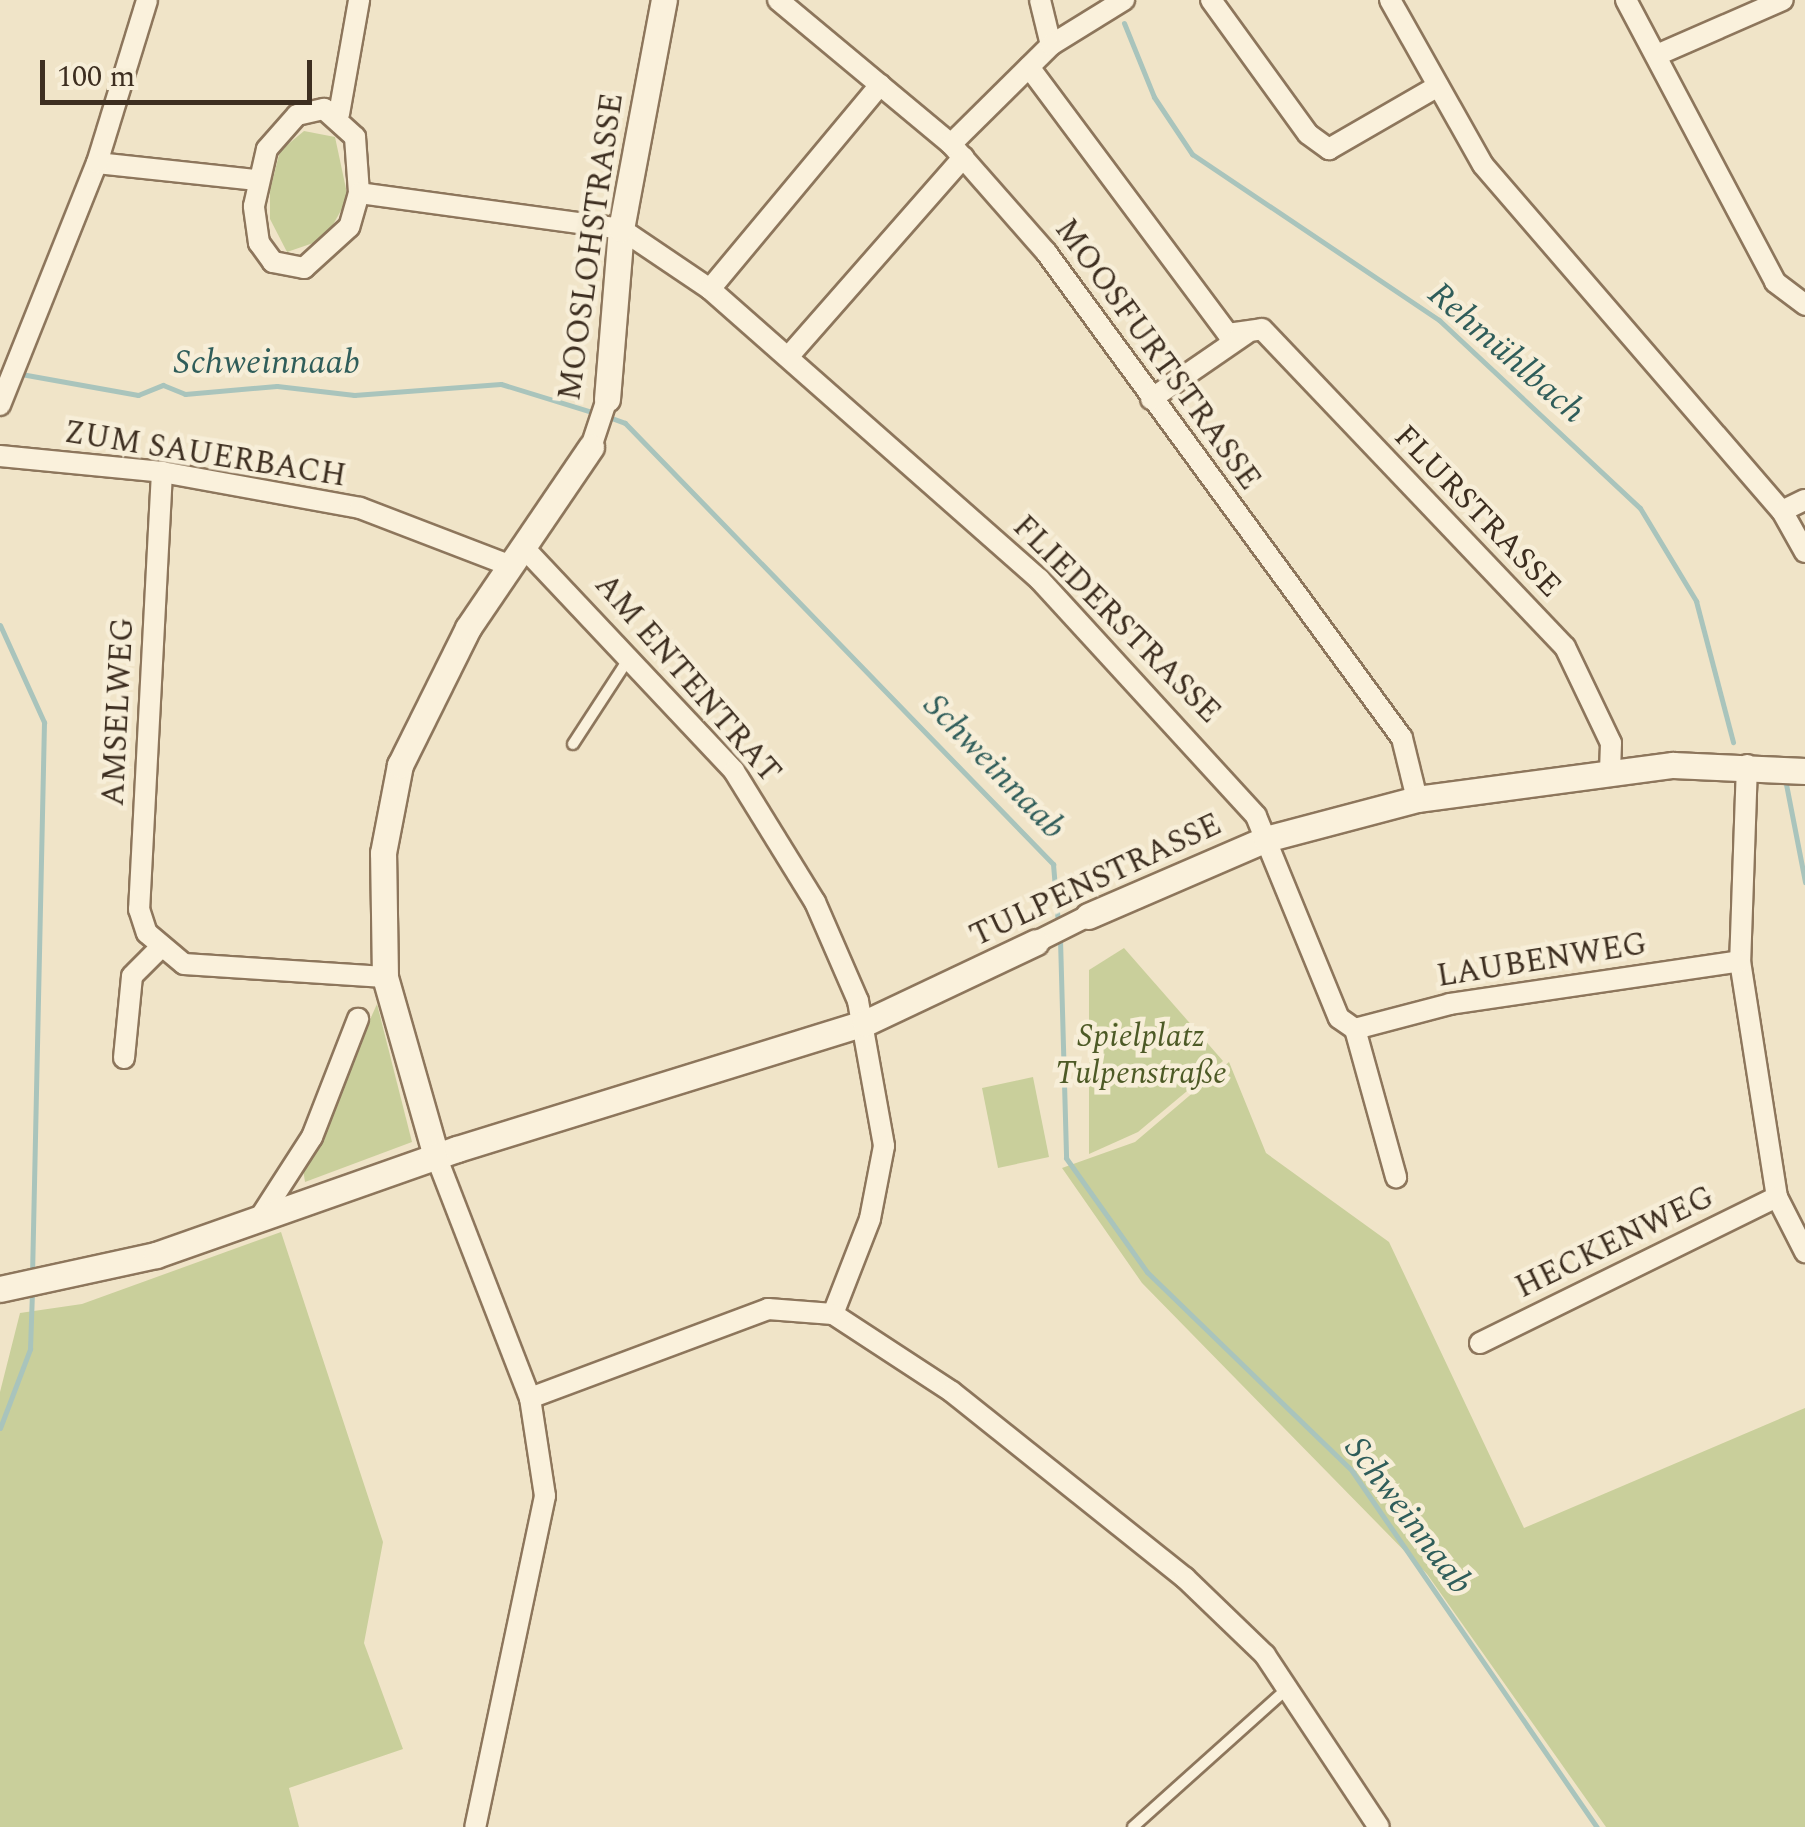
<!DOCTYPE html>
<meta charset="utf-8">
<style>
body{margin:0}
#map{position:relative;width:1805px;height:1827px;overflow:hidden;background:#f0e4c8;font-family:Spectral,serif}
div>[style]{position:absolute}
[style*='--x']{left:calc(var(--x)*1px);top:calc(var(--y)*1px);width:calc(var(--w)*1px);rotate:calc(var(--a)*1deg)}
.green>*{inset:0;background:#c9cf9b}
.stream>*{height:5px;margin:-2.5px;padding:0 2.5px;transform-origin:2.5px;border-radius:2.5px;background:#a9c4bc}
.roads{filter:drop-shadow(2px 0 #8d765c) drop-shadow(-2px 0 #8d765c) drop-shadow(0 2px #8d765c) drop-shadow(0 -2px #8d765c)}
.service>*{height:10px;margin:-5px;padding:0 5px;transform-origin:5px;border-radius:5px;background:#faf1dc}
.minor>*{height:20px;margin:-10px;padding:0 10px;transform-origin:10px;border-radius:10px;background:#faf1dc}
.tertiary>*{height:25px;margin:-12.5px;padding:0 12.5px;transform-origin:12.5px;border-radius:12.5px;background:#faf1dc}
span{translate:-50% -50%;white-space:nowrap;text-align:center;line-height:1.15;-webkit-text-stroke:9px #f7eed8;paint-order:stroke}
.street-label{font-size:32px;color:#3d2e20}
.park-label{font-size:32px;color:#4d5a26;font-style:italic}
.water-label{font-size:35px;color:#2f5d5a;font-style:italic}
.scale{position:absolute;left:40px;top:60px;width:272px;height:45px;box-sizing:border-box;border:5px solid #3d2e20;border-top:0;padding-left:12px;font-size:30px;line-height:35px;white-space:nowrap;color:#3d2e20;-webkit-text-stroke:8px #f7eed8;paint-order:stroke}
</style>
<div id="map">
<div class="green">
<i style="clip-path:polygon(304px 131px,335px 137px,348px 198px,325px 239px,287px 252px,270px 219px,270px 190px,280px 151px)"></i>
<i style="clip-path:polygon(1124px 948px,1223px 1061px,1138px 1132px,1089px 1154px,1089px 970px)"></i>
<i style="clip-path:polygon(377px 1004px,412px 1142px,305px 1182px,303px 1169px)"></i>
<i style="clip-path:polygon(1229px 1062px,1266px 1153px,1389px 1242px,1524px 1528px,1805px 1408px,1805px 1827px,1606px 1827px,1427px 1574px,1142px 1283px,1062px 1168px,1135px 1142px)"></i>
<i style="clip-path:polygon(1033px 1077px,1049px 1157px,998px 1168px,982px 1088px)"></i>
<i style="clip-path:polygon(281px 1232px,383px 1542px,364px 1643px,403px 1749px,289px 1788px,299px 1827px,0 1827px,0 1392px,20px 1313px,82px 1304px)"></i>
</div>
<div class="stream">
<i style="--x:1124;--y:23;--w:80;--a:67.9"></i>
<i style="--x:1154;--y:97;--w:69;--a:56.3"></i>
<i style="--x:1192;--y:154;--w:298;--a:33.9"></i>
<i style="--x:1439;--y:320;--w:275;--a:43.1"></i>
<i style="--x:1640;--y:508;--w:109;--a:58.9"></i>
<i style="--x:1696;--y:601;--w:146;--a:75.3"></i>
<i style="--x:21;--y:374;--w:119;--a:10.2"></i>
<i style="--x:138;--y:395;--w:27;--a:-22"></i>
<i style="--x:163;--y:385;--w:24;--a:22"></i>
<i style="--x:185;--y:394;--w:92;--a:-5"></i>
<i style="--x:277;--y:386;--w:78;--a:6.7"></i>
<i style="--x:354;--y:395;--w:147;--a:-4.3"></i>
<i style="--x:501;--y:384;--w:98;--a:17.1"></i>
<i style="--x:606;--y:416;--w:20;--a:20"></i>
<i style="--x:625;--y:423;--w:615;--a:45.86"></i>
<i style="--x:1053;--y:864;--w:59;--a:85.2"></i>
<i style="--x:0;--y:625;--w:107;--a:65.6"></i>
<i style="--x:44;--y:722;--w:554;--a:91.24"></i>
<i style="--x:1786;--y:784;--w:100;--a:79"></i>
<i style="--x:1060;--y:939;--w:219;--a:88.4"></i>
<i style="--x:1066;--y:1158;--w:140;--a:54.6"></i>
<i style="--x:1147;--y:1272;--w:286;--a:44.1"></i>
<i style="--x:1352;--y:1471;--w:432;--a:55.5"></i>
<i style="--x:0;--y:1428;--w:85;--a:-69.2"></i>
<i style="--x:30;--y:1349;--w:57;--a:-88"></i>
</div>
<div class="roads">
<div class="service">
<i style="--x:573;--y:744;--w:103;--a:-56.9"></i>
<i style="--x:1133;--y:1827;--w:208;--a:-41.9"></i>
</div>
<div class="minor">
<i style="--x:778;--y:0;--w:225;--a:39.8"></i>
<i style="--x:951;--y:144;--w:144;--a:48.7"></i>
<i style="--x:1046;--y:252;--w:602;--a:53.78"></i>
<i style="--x:1402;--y:738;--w:63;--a:76.2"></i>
<i style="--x:1040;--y:0;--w:46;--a:76.3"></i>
<i style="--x:1211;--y:0;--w:165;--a:54.1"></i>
<i style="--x:1308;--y:134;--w:26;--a:36"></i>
<i style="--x:1329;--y:149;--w:126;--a:-30"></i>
<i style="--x:1390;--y:0;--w:189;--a:60.6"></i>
<i style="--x:1483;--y:165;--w:457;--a:49.2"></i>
<i style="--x:1782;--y:511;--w:47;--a:60.7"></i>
<i style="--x:1626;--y:0;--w:319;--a:62.1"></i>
<i style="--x:1775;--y:282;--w:38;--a:37"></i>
<i style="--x:1657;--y:55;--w:137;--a:-23.6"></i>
<i style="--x:1029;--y:67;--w:333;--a:53.3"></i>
<i style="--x:1228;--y:334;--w:34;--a:-8"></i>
<i style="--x:1262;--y:329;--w:439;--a:46.4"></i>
<i style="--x:1565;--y:647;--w:106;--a:64.4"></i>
<i style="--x:1611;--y:743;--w:27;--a:92"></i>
<i style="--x:339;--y:114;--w:116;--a:-80"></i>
<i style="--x:951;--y:144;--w:141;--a:-44.7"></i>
<i style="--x:1051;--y:45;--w:86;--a:-31.7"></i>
<i style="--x:97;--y:163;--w:161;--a:6.1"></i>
<i style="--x:359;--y:193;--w:35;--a:106"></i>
<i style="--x:349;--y:227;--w:61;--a:137.7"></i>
<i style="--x:304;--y:268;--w:32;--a:-169"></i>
<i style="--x:273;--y:262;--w:24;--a:-126"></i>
<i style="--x:259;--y:243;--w:37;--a:-98"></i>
<i style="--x:254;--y:206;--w:58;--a:-77.2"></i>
<i style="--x:267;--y:149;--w:45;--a:-48.6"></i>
<i style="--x:297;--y:115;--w:28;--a:-13"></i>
<i style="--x:324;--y:109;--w:42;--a:42.1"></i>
<i style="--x:355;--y:137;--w:56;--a:85.9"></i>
<i style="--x:359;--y:193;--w:264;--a:7.8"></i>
<i style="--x:621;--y:229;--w:107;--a:34"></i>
<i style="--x:710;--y:289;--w:439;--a:41.4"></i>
<i style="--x:1039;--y:579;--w:321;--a:47.5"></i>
<i style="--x:1256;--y:816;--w:218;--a:67.7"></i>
<i style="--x:1339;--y:1018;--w:19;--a:35"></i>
<i style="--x:1355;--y:1029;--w:154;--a:74.5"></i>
<i style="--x:710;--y:289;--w:266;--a:-50.2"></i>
<i style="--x:788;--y:357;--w:266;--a:-48.7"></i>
<i style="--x:1151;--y:399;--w:116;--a:-34.5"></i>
<i style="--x:0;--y:405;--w:261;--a:-68.2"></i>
<i style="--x:97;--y:163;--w:170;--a:-72.9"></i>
<i style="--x:591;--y:447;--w:51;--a:-71.6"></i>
<i style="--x:0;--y:456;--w:163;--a:5.6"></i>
<i style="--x:162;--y:472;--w:201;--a:10.3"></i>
<i style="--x:360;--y:508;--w:162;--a:21"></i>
<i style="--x:162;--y:472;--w:438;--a:93"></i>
<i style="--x:139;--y:909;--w:25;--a:72"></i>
<i style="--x:147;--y:933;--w:48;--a:40"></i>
<i style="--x:184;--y:964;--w:201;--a:3.7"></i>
<i style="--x:1782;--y:511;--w:25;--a:-26"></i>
<i style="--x:524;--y:548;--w:306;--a:46.7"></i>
<i style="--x:734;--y:771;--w:154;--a:58.3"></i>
<i style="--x:815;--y:902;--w:108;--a:66.5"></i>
<i style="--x:858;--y:1001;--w:147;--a:79.8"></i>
<i style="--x:884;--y:1146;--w:74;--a:100.9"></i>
<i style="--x:870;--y:1219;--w:102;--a:111.3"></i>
<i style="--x:1747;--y:765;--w:196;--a:92"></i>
<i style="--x:1740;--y:961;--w:239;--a:81.1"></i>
<i style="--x:1777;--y:1197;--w:62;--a:63"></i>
<i style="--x:1036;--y:942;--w:58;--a:-26.6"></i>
<i style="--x:1355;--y:1029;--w:98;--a:-14.7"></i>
<i style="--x:1450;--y:1004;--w:293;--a:-8.4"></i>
<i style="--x:124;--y:1058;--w:82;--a:-84.4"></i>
<i style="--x:132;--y:976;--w:38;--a:-45"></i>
<i style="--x:436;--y:1156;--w:260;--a:68.8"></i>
<i style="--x:530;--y:1398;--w:99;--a:81.3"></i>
<i style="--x:545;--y:1496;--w:338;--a:101.9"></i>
<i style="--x:261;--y:1216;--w:94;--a:-57.2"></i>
<i style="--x:312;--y:1137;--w:127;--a:-68.7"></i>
<i style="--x:1480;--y:1343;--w:331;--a:-26.2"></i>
<i style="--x:530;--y:1398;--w:254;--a:-20.5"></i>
<i style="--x:768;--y:1309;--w:65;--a:4.4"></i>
<i style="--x:833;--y:1314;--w:142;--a:33.2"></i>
<i style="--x:952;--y:1392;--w:298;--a:38.6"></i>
<i style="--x:1185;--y:1578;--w:111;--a:43.9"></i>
<i style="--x:1265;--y:1655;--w:206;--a:56.5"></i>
</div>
<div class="tertiary">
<i style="--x:607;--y:399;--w:171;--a:-85.3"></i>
<i style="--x:621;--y:229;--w:233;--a:-79.4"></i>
<i style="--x:1088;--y:916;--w:194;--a:-23.4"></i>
<i style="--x:1266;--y:839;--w:156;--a:-14.8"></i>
<i style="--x:1417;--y:799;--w:258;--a:-7.6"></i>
<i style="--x:1673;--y:765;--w:132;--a:2.6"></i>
<i style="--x:436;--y:1156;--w:186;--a:-105.9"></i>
<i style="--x:385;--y:977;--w:124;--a:-90.9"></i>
<i style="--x:383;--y:853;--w:90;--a:-79.1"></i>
<i style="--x:400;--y:765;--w:153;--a:-63.6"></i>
<i style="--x:468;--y:628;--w:219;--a:-55.8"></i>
<i style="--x:0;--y:1289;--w:160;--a:-12.3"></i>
<i style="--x:156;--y:1255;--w:319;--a:-19.4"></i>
<i style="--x:457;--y:1149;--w:427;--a:-17.2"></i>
<i style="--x:865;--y:1023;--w:189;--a:-25.3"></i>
</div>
</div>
<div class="street-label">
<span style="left:592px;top:247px;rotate:-82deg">MOOSLOHSTRASSE</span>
<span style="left:1157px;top:355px;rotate:54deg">MOOSFURTSTRASSE</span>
<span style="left:205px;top:455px;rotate:9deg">ZUM SAUERBACH</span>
<span style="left:1477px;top:512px;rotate:46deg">FLURSTRASSE</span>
<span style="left:1116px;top:620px;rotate:45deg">FLIEDERSTRASSE</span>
<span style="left:687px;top:679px;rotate:49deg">AM ENTENTRAT</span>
<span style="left:119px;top:712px;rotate:-87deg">AMSELWEG</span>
<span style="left:1096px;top:881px;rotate:-25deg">TULPENSTRASSE</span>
<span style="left:1542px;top:961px;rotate:-9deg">LAUBENWEG</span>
<span style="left:1615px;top:1243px;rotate:-26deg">HECKENWEG</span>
</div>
<div class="park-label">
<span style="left:1141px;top:1056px">Spielplatz<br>Tulpenstraße</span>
</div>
<div class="water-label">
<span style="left:1506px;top:353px;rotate:41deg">Rehmühlbach</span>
<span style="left:267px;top:363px">Schweinnaab</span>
<span style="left:994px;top:767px;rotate:46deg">Schweinnaab</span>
<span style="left:1408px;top:1516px;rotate:53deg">Schweinnaab</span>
</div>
<div class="scale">100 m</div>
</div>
